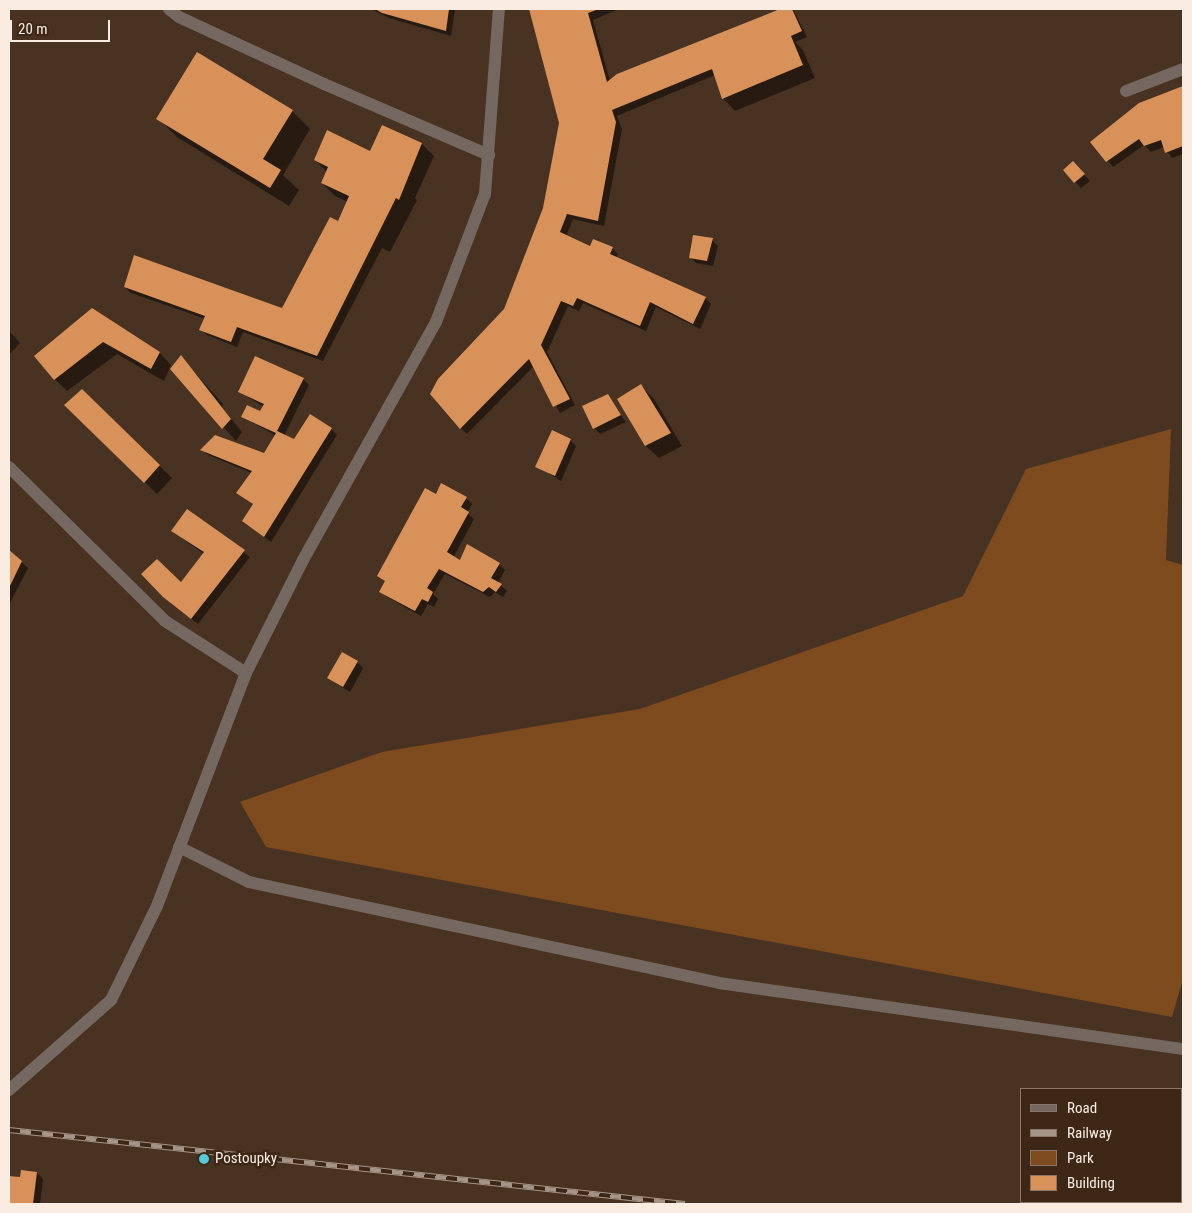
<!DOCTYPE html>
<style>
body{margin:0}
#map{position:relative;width:1192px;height:1213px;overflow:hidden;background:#483221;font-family:"Roboto Condensed",sans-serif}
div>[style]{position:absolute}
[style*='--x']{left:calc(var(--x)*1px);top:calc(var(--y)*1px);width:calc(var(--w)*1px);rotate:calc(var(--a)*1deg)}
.green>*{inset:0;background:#7d4b1e}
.shadow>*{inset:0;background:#0007}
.building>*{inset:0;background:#d89158}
.lane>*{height:12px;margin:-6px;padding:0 6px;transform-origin:6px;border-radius:6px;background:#746860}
.street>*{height:12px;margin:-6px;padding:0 6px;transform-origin:6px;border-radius:6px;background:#746860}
.rail>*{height:5.5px;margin-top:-2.75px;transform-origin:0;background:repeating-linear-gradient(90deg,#3d2817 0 11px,#a69486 0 22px);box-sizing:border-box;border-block:1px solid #a69486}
.dots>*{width:14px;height:14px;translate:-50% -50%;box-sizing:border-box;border:2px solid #3d2817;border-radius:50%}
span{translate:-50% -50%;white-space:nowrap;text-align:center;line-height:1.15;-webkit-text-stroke:5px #3d2817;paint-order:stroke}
.poi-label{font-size:15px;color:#faece1}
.left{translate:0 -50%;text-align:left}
.frame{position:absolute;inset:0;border:10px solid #faece1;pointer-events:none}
.legend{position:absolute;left:1020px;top:1088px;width:162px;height:115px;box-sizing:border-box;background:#3d2817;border:1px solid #897668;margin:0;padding:6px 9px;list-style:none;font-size:15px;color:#faece1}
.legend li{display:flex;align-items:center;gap:10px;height:25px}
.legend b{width:25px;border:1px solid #897668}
.scale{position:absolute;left:10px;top:20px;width:100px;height:22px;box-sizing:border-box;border:2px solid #faece1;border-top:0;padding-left:6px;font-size:15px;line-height:18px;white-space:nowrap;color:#faece1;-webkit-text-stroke:4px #3d2817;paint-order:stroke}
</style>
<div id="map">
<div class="green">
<i style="clip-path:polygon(1171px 429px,1166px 560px,1183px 565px,1183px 979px,1172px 1017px,266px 847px,240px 802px,382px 752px,640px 709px,963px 596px,1026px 469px)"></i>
</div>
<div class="shadow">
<i style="clip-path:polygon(371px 9px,455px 9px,451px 36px,389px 18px)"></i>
<i style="clip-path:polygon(530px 9px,619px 9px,593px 20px,610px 81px,784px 9px,793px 9px,807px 37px,795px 42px,803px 50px,815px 78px,735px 111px,723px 98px,715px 75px,617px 116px,622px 129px,604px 226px,573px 219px,566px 237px,590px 247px,612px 248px,618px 254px,616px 258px,705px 298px,711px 304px,700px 329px,656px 307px,646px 331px,583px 303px,579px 311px,568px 306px,547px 352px,575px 405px,560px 413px,534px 366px,467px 434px,461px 428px,544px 209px,560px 123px)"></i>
<i style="clip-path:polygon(1183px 88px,1183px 154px,1172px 158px,1164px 147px,1151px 152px,1144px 145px,1113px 167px,1092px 142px,1140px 105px)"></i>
<i style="clip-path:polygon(292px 111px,310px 129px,283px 175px,299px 190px,289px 206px,177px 137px,158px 118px)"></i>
<i style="clip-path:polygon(422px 144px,434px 156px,415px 198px,417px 200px,390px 252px,382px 248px,323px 361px,243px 332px,237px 347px,207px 335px,201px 329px,206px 319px,131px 293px,125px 287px,282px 309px,344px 225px,348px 202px,335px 196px,322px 183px,327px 172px,315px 160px)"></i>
<i style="clip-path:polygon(1079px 169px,1090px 181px,1081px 188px,1065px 170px)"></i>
<i style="clip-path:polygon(712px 240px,718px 246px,713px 266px,696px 263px,690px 257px)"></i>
<i style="clip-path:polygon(93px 310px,159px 352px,171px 365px,164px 381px,117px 354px,67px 391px,55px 379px)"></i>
<i style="clip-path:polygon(9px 331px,20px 343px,9px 355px)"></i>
<i style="clip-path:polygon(181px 357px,223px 404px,222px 408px,242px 432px,236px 441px,172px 369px)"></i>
<i style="clip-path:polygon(303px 379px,309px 385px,284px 436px,295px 440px,331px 429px,337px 435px,271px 542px,243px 521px,254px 505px,238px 493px,252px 473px,208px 455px,202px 450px,265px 455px,276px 436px,243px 417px,261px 413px,264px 407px,240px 392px)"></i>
<i style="clip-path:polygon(641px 386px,654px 399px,682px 446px,659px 458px,646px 446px,619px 400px)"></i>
<i style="clip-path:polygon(82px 391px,172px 478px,157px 494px,66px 405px)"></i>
<i style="clip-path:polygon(607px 396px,626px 422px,600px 434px,594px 428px)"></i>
<i style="clip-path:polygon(570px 440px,576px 446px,561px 481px,537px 466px)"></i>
<i style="clip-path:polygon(437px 495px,466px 498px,472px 504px,467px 513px,474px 519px,453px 558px,461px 562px,499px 564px,505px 570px,498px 583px,507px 591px,503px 597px,495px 592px,490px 597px,445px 574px,433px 594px,438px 599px,434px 607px,428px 604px,421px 616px,387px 597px,381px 591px,386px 582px,379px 576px)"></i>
<i style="clip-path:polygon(187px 511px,250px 557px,198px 624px,170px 603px,204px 554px,172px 531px)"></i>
<i style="clip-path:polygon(9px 551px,28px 568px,9px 605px)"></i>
<i style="clip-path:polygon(357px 662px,363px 668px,350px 692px,328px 678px)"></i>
<i style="clip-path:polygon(37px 1173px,43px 1179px,40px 1204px,9px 1204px,9px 1177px,21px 1178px)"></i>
</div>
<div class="building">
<i style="clip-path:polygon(375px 9px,449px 9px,446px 31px,382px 13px)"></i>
<i style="clip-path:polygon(529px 9px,599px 9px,588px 13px,607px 82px,617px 74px,780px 9px,792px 9px,802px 31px,791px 36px,803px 65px,722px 99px,712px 69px,612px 110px,616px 122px,598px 221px,567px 214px,560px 232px,590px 246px,593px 239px,613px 247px,610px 254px,706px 297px,693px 324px,650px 302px,640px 326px,577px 298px,573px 306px,561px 301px,541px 345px,570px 399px,553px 407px,529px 359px,460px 429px,430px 394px,438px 379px,504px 309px,543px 208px,559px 123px)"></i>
<i style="clip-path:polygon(197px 52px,293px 110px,263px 159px,281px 170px,270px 188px,156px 119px)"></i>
<i style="clip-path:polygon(1183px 86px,1183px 146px,1165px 153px,1161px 140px,1144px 146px,1139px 139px,1106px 162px,1090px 142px,1139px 103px)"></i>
<i style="clip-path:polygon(382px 125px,422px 143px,399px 200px,396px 198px,317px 356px,237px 327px,231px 342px,199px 330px,205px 316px,124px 287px,134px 255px,282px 308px,330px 217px,338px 221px,349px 196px,321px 183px,328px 167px,314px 160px,327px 130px,370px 151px)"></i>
<i style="clip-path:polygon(1073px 161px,1085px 174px,1074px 183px,1063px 170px)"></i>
<i style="clip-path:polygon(693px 235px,713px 238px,707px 261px,689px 258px)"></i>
<i style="clip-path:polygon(92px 308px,160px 352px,151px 369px,103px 342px,54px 380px,34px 356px)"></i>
<i style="clip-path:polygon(181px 355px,231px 419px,222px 429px,170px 369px)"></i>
<i style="clip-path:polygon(255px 356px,304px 378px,277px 431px,294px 439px,310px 414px,332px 428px,264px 537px,242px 521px,253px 504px,236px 493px,252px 471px,200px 450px,215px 435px,264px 453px,276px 433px,241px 417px,247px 405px,260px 411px,264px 404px,238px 392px)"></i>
<i style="clip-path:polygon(641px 384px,671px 433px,645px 446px,617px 399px)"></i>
<i style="clip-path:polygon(82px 389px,160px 465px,144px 483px,64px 405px)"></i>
<i style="clip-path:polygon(608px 394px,621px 415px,593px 429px,582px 406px)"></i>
<i style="clip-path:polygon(552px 430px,571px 439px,555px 476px,535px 467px)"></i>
<i style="clip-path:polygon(441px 483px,467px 497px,461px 507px,469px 512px,447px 552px,460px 560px,467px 544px,500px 563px,491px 578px,502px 584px,496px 592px,489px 587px,483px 592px,439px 569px,427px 588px,433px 592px,428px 602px,422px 599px,415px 611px,379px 592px,385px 581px,377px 576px,425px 488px,436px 494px)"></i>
<i style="clip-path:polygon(187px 509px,245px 550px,191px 619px,163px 597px,141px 574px,157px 559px,181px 582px,204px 552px,171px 531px)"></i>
<i style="clip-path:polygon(9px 550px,22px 561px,9px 588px)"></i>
<i style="clip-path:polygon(342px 652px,358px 661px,343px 687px,327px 678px)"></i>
<i style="clip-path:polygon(21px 1170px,37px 1172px,33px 1204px,9px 1204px,9px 1176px,20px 1177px)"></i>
</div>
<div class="lane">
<i style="--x:169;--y:9;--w:13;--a:39"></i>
<i style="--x:179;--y:17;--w:160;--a:24.8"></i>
<i style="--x:324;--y:84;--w:180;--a:23.3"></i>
<i style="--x:1126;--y:91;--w:61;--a:-21.1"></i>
<i style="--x:9;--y:467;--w:219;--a:44.6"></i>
<i style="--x:165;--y:621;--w:96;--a:32.7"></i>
<i style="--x:179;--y:847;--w:78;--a:26.6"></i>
<i style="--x:249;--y:882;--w:481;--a:12.1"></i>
<i style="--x:719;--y:983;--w:469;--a:8.1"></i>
</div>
<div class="street">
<i style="--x:9;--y:1090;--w:136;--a:-41.4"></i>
<i style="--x:111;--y:1000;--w:105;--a:-63.9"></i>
<i style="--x:157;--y:906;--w:249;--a:-69.1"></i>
<i style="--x:246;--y:673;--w:127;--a:-63.2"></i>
<i style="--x:303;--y:560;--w:273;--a:-60.8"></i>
<i style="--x:436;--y:322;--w:137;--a:-69.1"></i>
<i style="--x:485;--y:194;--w:186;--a:-85.7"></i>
</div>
<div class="rail">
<i style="--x:9;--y:1130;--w:680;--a:6.25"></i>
</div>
<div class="dots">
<i style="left:204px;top:1159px;background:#53cadc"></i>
</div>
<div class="poi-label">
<span class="left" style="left:215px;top:1159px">Postoupky</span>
</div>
<div class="frame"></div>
<ul class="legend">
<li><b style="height:6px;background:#746860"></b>Road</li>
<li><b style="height:6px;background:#a69486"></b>Railway</li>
<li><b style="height:14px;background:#7d4b1e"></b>Park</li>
<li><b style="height:14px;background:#d89158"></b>Building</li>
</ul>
<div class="scale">20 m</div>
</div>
